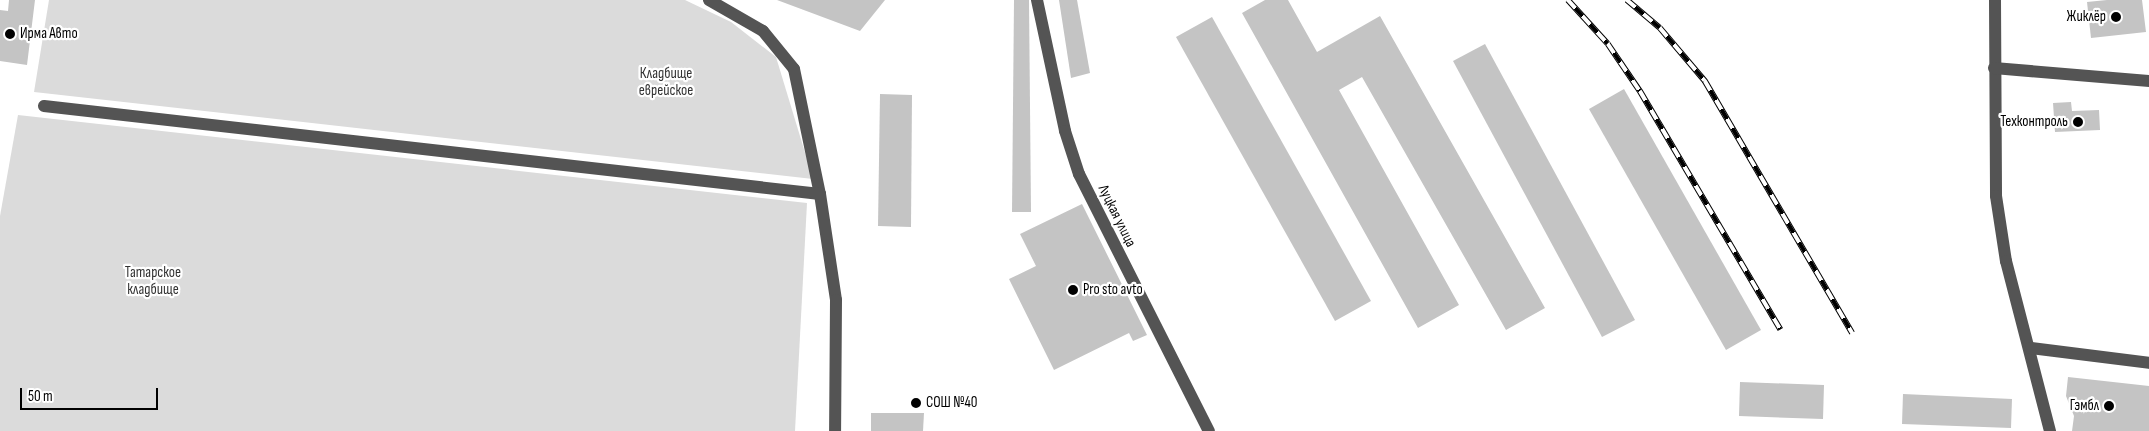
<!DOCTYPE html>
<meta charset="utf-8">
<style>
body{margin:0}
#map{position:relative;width:2149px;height:431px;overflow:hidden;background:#fff;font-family:"Sofia Sans Condensed",sans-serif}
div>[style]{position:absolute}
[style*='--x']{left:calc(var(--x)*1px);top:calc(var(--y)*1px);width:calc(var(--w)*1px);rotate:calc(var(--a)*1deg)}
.green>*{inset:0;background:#dbdbdb}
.building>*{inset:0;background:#c4c4c4}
.minor>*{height:12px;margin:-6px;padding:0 6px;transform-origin:6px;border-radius:6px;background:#545454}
.rail>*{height:5.5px;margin-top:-2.75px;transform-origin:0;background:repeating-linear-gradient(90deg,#fff 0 11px,#000 0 22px);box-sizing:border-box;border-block:1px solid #000}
.dots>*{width:14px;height:14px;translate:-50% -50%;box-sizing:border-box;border:2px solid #fff;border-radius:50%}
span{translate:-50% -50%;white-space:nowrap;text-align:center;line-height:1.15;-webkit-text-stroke:4.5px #fff;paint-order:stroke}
.poi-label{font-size:15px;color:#000}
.right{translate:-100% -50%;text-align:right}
.left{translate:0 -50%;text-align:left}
.park-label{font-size:15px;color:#323232}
.street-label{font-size:15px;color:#000}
.scale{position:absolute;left:20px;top:388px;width:138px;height:22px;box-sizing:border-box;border:2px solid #000;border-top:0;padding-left:6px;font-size:15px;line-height:18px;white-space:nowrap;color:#000;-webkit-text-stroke:4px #fff;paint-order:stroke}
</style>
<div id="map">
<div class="green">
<i style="clip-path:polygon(49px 0,685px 0,731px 22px,776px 57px,813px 179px,34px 92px)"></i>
<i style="clip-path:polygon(18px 115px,807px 203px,795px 431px,0 431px,0 216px)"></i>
</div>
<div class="building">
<i style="clip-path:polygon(9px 0,35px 0,27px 65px,0 61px,0 10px,8px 11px)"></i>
<i style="clip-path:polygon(777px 0,885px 0,860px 31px)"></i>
<i style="clip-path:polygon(1014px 0,1029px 0,1031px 212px,1012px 212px)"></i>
<i style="clip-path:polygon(1059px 0,1077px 0,1090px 73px,1071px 78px)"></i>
<i style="clip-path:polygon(1265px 0,1288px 0,1317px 52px,1380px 16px,1545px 308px,1506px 330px,1362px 77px,1339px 90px,1459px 305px,1418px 328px,1242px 13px)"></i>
<i style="clip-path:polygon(2107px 0,2142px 0,2146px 32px,2091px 38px,2087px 2px)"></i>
<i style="clip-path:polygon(1212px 17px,1371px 301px,1335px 321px,1176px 37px)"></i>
<i style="clip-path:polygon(1485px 44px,1635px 320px,1602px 337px,1453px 61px)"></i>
<i style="clip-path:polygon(1624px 89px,1761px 330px,1726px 350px,1589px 109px)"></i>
<i style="clip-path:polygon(880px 94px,912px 95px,911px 227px,878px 226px)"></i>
<i style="clip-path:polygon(2071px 102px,2072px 111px,2099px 110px,2100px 130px,2055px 132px,2053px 103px)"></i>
<i style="clip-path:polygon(1082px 204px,1147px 335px,1133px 341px,1129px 333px,1054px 370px,1009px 279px,1036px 266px,1020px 234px)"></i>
<i style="clip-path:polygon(2068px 377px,2149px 386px,2149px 431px,2072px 431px,2074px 416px,2066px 396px)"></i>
<i style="clip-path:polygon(1740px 382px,1824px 385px,1823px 419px,1739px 416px)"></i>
<i style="clip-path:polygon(1903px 394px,2012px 399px,2011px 428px,1902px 424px)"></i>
<i style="clip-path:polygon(871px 413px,924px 413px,923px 431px,871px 431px)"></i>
</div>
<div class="minor">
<i style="--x:709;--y:0;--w:62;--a:29.9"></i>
<i style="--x:763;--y:31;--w:49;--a:50.8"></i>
<i style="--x:794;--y:69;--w:128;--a:78.3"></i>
<i style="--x:820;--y:194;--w:107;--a:81.4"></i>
<i style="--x:836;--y:300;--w:131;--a:90.4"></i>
<i style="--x:1037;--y:0;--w:134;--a:77.9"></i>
<i style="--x:1065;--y:131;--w:45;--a:72"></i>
<i style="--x:1079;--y:174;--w:288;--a:63.2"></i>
<i style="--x:1995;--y:0;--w:196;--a:89.7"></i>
<i style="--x:1996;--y:196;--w:66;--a:81.3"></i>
<i style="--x:2006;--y:261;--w:176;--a:75.5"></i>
<i style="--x:1994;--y:68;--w:156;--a:4.8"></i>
<i style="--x:44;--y:106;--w:781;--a:6.47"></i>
<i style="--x:2031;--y:348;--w:119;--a:7.2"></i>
</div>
<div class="rail">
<i style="--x:1568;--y:0;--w:59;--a:47.7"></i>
<i style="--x:1608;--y:44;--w:57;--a:55.8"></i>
<i style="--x:1640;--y:91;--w:277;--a:59.5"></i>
<i style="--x:1627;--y:0;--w:43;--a:40.3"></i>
<i style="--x:1660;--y:28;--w:70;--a:49.7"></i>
<i style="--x:1705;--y:81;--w:292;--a:59.7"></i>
</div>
<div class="dots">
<i style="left:2116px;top:17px;background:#000"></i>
<i style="left:10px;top:34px;background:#000"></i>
<i style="left:2078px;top:122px;background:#000"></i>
<i style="left:1073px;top:290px;background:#000"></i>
<i style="left:916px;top:403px;background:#000"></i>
<i style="left:2109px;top:406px;background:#000"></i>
</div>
<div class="poi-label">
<span class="right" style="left:2106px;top:17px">Жиклёр</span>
<span class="left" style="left:20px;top:34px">Ирма Авто</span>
<span class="right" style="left:2068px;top:122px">Техконтроль</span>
<span class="left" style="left:1083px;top:290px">Pro sto avto</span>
<span class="left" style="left:926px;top:403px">СОШ №40</span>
<span class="right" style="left:2099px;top:406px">Гэмбл</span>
</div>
<div class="park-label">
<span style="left:666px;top:82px">Кладбище<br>еврейское</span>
<span style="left:153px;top:281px">Татарское<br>кладбище</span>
</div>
<div class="street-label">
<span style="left:1117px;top:216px;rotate:64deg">Луцкая улица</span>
</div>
<div class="scale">50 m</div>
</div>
